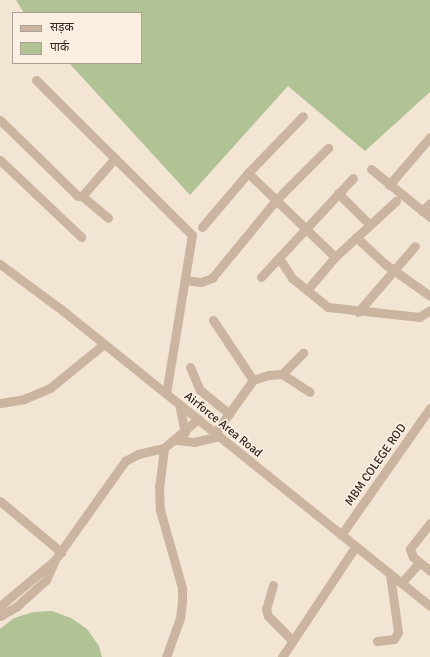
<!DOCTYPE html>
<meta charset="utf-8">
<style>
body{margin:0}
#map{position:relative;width:430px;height:657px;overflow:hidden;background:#f2e5d4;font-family:Signika,"Noto Sans Devanagari",sans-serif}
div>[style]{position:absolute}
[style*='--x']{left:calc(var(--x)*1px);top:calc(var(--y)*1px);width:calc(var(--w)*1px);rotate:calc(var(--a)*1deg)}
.green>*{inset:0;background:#b1c294}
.minor>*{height:9px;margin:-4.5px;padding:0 4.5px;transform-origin:4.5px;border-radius:4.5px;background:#cbb5a0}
span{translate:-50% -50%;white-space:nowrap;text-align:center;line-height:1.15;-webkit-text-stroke:3.5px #faefe1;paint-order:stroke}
.street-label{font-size:12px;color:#342924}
.legend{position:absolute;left:12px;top:12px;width:130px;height:52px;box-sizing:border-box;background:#faefe1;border:1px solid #aba095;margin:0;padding:5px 7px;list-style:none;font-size:12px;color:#342924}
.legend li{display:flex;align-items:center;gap:8px;height:20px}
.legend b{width:20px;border:1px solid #aba095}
</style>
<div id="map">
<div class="green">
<i style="clip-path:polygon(16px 0,430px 0,430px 92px,365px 151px,288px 86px,190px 195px,69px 63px,141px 63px,141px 13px,24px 13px)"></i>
<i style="clip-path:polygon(52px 611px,71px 618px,87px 629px,99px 646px,102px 657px,0 657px,0 629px,14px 618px,33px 612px)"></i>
</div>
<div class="minor">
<i style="--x:36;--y:80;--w:220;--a:44.8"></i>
<i style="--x:192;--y:235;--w:161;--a:99.3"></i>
<i style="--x:0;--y:120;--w:109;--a:44.3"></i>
<i style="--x:78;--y:196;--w:4;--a:0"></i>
<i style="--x:82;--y:196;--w:50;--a:-49"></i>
<i style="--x:0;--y:160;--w:112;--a:43.5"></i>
<i style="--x:371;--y:169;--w:76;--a:39.1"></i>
<i style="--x:248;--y:173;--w:121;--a:44"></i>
<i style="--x:389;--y:185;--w:63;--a:-49.5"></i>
<i style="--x:338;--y:193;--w:44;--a:45"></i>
<i style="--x:82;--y:196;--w:34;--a:40"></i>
<i style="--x:422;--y:211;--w:11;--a:-45"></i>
<i style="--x:202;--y:227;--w:71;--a:-49.6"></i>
<i style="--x:248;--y:173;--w:79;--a:-46"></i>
<i style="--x:356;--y:237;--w:40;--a:43"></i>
<i style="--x:385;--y:264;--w:55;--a:35.4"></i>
<i style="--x:279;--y:258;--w:24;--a:57"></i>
<i style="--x:292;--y:278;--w:46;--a:38.9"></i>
<i style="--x:328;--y:307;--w:92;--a:6.3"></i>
<i style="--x:419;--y:317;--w:13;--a:-32"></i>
<i style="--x:0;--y:264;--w:77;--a:36.6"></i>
<i style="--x:62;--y:310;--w:472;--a:38.8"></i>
<i style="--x:261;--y:277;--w:135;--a:-47.1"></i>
<i style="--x:186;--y:280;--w:15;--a:8"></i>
<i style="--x:201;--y:282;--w:12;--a:-20"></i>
<i style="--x:212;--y:278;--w:101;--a:-50.6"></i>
<i style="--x:276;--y:200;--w:74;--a:-45"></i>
<i style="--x:307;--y:290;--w:43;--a:-49.7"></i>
<i style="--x:335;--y:257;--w:83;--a:-42.6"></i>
<i style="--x:358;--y:312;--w:87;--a:-49.2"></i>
<i style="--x:213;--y:320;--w:72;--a:56.3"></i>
<i style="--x:190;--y:367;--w:25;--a:67"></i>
<i style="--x:200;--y:390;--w:38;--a:39"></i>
<i style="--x:282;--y:374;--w:30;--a:-45"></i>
<i style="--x:0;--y:403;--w:24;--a:-9"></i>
<i style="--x:24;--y:399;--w:28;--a:-23"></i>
<i style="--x:50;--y:388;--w:70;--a:-39.2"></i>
<i style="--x:179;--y:404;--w:29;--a:78"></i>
<i style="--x:215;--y:433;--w:65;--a:-54.4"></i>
<i style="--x:253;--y:380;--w:16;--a:-18"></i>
<i style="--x:268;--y:375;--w:14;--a:-4"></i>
<i style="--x:282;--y:374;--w:33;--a:33"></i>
<i style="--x:176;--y:440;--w:18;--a:6"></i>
<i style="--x:194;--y:442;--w:26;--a:-13"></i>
<i style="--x:164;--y:448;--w:38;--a:97"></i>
<i style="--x:159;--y:486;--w:24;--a:88"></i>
<i style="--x:160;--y:510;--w:81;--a:74.2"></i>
<i style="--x:182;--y:588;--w:14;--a:90"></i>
<i style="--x:182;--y:602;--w:16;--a:97"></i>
<i style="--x:180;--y:618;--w:41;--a:109.7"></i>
<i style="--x:0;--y:501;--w:80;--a:39.9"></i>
<i style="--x:430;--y:523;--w:33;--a:128"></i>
<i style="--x:410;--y:549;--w:9;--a:69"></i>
<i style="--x:413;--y:557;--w:22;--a:39"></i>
<i style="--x:341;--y:535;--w:155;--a:-55"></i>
<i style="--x:401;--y:583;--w:27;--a:-48"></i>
<i style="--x:273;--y:585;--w:25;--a:106"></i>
<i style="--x:266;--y:609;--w:7;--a:74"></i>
<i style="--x:268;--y:616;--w:35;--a:45"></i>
<i style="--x:0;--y:606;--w:70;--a:-39.8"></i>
<i style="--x:54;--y:561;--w:123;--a:-54.6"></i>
<i style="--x:125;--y:461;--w:15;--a:-28"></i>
<i style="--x:138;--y:454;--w:27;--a:-13"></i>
<i style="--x:164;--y:448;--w:45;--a:-40.5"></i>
<i style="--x:0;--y:616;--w:20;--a:-30"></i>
<i style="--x:17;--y:606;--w:39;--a:-42"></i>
<i style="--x:46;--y:580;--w:20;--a:-66"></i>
<i style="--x:377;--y:641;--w:17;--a:-7"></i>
<i style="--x:394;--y:639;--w:8;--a:-60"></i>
<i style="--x:398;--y:632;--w:59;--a:-97.9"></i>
<i style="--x:282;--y:657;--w:132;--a:-56.4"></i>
</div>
<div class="street-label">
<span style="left:223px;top:425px;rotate:39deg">Airforce Area Road</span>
<span style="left:376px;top:465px;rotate:-55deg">MBM COLEGE ROD</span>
</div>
<ul class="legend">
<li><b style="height:5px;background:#cbb5a0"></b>सड़क</li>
<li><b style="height:11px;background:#b1c294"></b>पार्क</li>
</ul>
</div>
